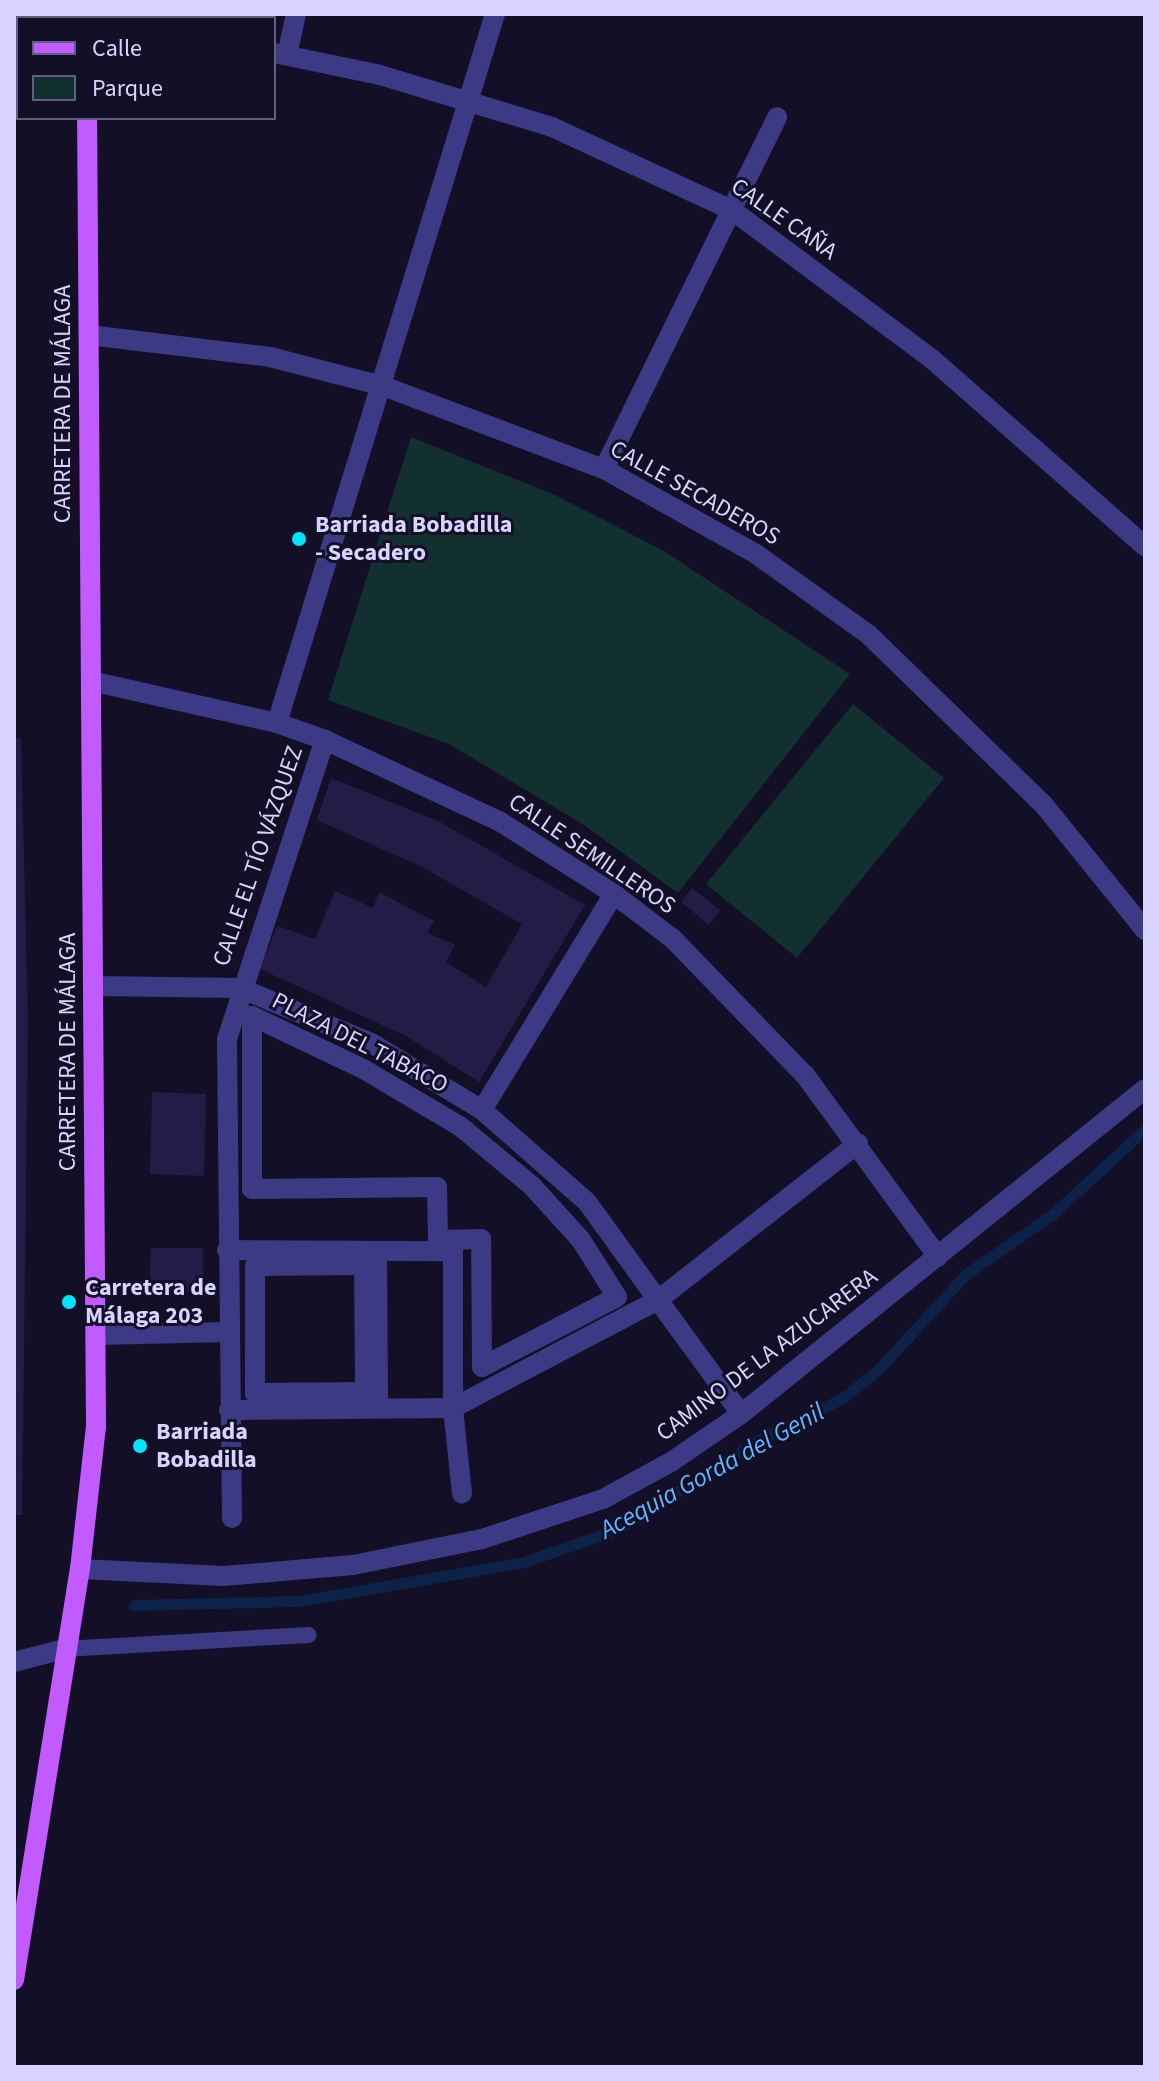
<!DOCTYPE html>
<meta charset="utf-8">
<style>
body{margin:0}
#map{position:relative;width:1159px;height:2081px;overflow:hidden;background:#130f26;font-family:"Source Sans 3",sans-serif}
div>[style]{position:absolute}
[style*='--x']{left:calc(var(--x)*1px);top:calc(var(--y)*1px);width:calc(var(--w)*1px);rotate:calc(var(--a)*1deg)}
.green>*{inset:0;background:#12302f}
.stream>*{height:11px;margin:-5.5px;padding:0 5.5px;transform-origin:5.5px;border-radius:5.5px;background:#0c2248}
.building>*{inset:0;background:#241b47}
.service>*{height:16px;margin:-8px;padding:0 8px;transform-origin:8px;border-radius:8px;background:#3d3a85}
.pedestrian>*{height:20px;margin:-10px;padding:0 10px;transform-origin:10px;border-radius:10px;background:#3d3a85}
.minor>*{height:20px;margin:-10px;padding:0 10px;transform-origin:10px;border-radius:10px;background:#3d3a85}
.tertiary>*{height:20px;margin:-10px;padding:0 10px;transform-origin:10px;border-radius:10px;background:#3d3a85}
.primary>*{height:20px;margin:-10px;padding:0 10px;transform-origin:10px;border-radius:10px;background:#c25bff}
.dots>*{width:22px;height:22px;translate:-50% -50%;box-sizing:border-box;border:4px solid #130f26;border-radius:50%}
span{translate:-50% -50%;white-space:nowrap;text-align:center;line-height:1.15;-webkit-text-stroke:6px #130f26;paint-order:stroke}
.street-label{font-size:24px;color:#d9d4ff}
.poi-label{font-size:24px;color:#d9d4ff;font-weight:700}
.left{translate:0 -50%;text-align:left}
.water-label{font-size:26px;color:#62b6ff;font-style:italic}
.frame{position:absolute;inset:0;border:16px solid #d9d4ff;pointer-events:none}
.legend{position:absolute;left:16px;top:16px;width:260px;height:104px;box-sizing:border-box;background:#130f26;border:2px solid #625e7d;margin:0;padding:10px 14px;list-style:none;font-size:24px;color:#d9d4ff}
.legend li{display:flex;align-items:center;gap:16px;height:40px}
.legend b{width:40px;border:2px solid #625e7d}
</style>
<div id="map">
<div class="green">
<i style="clip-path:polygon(411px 437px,555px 495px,664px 551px,850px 674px,678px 893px,584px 825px,449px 744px,328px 700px)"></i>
<i style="clip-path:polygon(853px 704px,944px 778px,797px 958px,706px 884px)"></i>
</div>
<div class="stream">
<i style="--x:134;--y:1605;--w:165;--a:-1.4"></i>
<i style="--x:299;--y:1601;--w:228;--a:-9.8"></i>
<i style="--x:524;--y:1562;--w:100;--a:-19.3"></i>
<i style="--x:618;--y:1529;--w:167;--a:-32.3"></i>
<i style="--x:759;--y:1440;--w:92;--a:-26.6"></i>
<i style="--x:841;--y:1399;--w:47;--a:-38.1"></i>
<i style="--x:878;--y:1370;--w:130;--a:-47.5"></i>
<i style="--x:966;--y:1274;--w:106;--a:-34.6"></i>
<i style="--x:1053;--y:1214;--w:125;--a:-42.7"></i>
</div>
<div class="building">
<i style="clip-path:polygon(14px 739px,21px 739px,28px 1019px,22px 1515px,14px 1515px)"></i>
<i style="clip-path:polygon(331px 778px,440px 822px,585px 905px,479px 1082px,406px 1036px,260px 969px,277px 926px,315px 939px,335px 891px,373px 908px,379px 892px,434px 921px,427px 933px,455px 945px,446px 962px,486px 987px,522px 924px,422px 867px,317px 820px)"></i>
<i style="clip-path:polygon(692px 888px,720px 910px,709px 925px,681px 902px)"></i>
<i style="clip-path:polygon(152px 1092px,206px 1094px,204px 1176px,150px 1174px)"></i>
<i style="clip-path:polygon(151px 1248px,203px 1248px,203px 1292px,149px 1291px)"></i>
</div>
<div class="service">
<i style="--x:64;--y:1649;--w:245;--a:-3.3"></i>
</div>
<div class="pedestrian">
<i style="--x:252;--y:1016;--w:125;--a:25.5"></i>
<i style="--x:365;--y:1070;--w:112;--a:30.7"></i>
<i style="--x:461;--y:1127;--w:92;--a:39.7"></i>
<i style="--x:532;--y:1186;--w:73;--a:47.8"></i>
<i style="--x:581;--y:1240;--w:67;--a:57.7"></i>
<i style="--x:617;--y:1297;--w:152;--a:152.6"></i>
<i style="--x:482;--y:1367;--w:128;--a:-90.4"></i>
<i style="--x:481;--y:1239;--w:43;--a:178.7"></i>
<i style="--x:438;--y:1240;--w:53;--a:-91.1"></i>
<i style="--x:437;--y:1187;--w:185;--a:179.4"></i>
<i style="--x:252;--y:1189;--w:173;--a:-90"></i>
<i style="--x:364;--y:1265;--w:127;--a:89.5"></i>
<i style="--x:365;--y:1392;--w:110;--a:179.5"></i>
<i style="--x:255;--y:1393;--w:127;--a:-90"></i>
<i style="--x:255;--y:1266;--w:109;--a:-0.5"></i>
<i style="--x:658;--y:1300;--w:141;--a:53.9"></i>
<i style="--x:453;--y:1408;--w:86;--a:84"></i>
</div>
<div class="minor">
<i style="--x:274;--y:53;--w:108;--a:11.7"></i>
<i style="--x:380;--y:75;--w:180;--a:16.8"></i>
<i style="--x:552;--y:127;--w:198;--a:24.8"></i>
<i style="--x:732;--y:210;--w:251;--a:36.7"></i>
<i style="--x:933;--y:360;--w:282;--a:41.3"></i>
<i style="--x:287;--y:55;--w:42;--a:-77.6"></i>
<i style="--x:89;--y:335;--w:182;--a:6.9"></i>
<i style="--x:270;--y:357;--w:117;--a:14.4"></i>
<i style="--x:383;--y:386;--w:236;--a:20.6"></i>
<i style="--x:604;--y:469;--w:174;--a:29.2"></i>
<i style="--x:756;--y:554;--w:139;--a:35.6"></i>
<i style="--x:869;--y:635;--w:243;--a:44.2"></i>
<i style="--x:1043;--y:804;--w:162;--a:51"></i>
<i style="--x:604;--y:469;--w:392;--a:-63.8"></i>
<i style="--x:91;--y:681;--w:191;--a:12.7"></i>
<i style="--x:277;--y:723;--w:51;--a:19.5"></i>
<i style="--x:325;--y:740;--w:192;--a:25"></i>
<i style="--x:499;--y:821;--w:136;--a:32.4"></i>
<i style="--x:614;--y:894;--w:74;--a:37.3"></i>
<i style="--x:673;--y:939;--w:190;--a:45.9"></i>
<i style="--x:805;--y:1075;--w:225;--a:53.8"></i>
<i style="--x:277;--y:723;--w:742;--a:-72.91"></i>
<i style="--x:94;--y:986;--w:146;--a:0.8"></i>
<i style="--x:240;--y:988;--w:144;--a:22.8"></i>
<i style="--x:373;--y:1044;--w:127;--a:31.2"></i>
<i style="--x:482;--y:1110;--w:140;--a:41.2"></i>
<i style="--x:587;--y:1202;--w:121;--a:54.1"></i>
<i style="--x:482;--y:1110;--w:253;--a:-58.6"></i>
<i style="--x:227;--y:1250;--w:226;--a:0.3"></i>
<i style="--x:453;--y:1251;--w:157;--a:90"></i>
<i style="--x:377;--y:1251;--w:157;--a:89.6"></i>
<i style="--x:97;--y:1335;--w:130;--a:-1.3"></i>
<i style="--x:229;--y:1410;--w:224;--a:-0.5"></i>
<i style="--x:453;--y:1408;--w:232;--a:-27.8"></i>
<i style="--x:658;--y:1300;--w:254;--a:-38.1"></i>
<i style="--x:232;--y:1518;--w:479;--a:-90.6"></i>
<i style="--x:227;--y:1039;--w:315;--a:-71.9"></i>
</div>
<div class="tertiary">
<i style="--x:80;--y:1569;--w:144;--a:2.8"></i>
<i style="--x:224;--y:1576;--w:129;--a:-4.9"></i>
<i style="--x:353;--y:1565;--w:132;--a:-11.4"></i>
<i style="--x:482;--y:1539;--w:127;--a:-18.3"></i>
<i style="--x:603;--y:1499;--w:77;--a:-28.6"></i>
<i style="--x:671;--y:1462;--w:85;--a:-34.4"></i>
<i style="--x:741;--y:1414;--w:518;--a:-38.82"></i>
<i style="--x:14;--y:1662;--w:52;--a:-14.6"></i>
</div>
<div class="primary">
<i style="--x:86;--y:14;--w:4;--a:90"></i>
<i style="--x:14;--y:1980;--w:416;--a:-80.9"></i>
<i style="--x:80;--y:1569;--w:143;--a:-83.6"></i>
<i style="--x:96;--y:1427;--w:1309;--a:-90.39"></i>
</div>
<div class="dots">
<i style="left:299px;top:539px;background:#00e5ff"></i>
<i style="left:69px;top:1302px;background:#00e5ff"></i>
<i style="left:140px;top:1446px;background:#00e5ff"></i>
</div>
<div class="street-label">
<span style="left:784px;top:219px;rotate:35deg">CALLE CAÑA</span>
<span style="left:63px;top:404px;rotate:-90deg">CARRETERA DE MÁLAGA</span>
<span style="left:695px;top:493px;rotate:29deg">CALLE SECADEROS</span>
<span style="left:592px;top:854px;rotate:34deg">CALLE SEMILLEROS</span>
<span style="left:258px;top:856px;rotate:-71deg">CALLE EL TÍO VÁZQUEZ</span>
<span style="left:360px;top:1043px;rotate:27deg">PLAZA DEL TABACO</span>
<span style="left:68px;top:1052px;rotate:-90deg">CARRETERA DE MÁLAGA</span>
<span style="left:767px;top:1355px;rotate:-37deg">CAMINO DE LA AZUCARERA</span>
</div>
<div class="poi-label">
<span class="left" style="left:315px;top:539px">Barriada Bobadilla<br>- Secadero</span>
<span class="left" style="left:85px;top:1302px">Carretera de<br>Málaga 203</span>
<span class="left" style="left:156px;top:1446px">Barriada<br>Bobadilla</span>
</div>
<div class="water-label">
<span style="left:712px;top:1471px;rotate:-29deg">Acequia Gorda del Genil</span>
</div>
<div class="frame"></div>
<ul class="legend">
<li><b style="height:10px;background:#c25bff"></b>Calle</li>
<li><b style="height:22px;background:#12302f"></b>Parque</li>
</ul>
</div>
